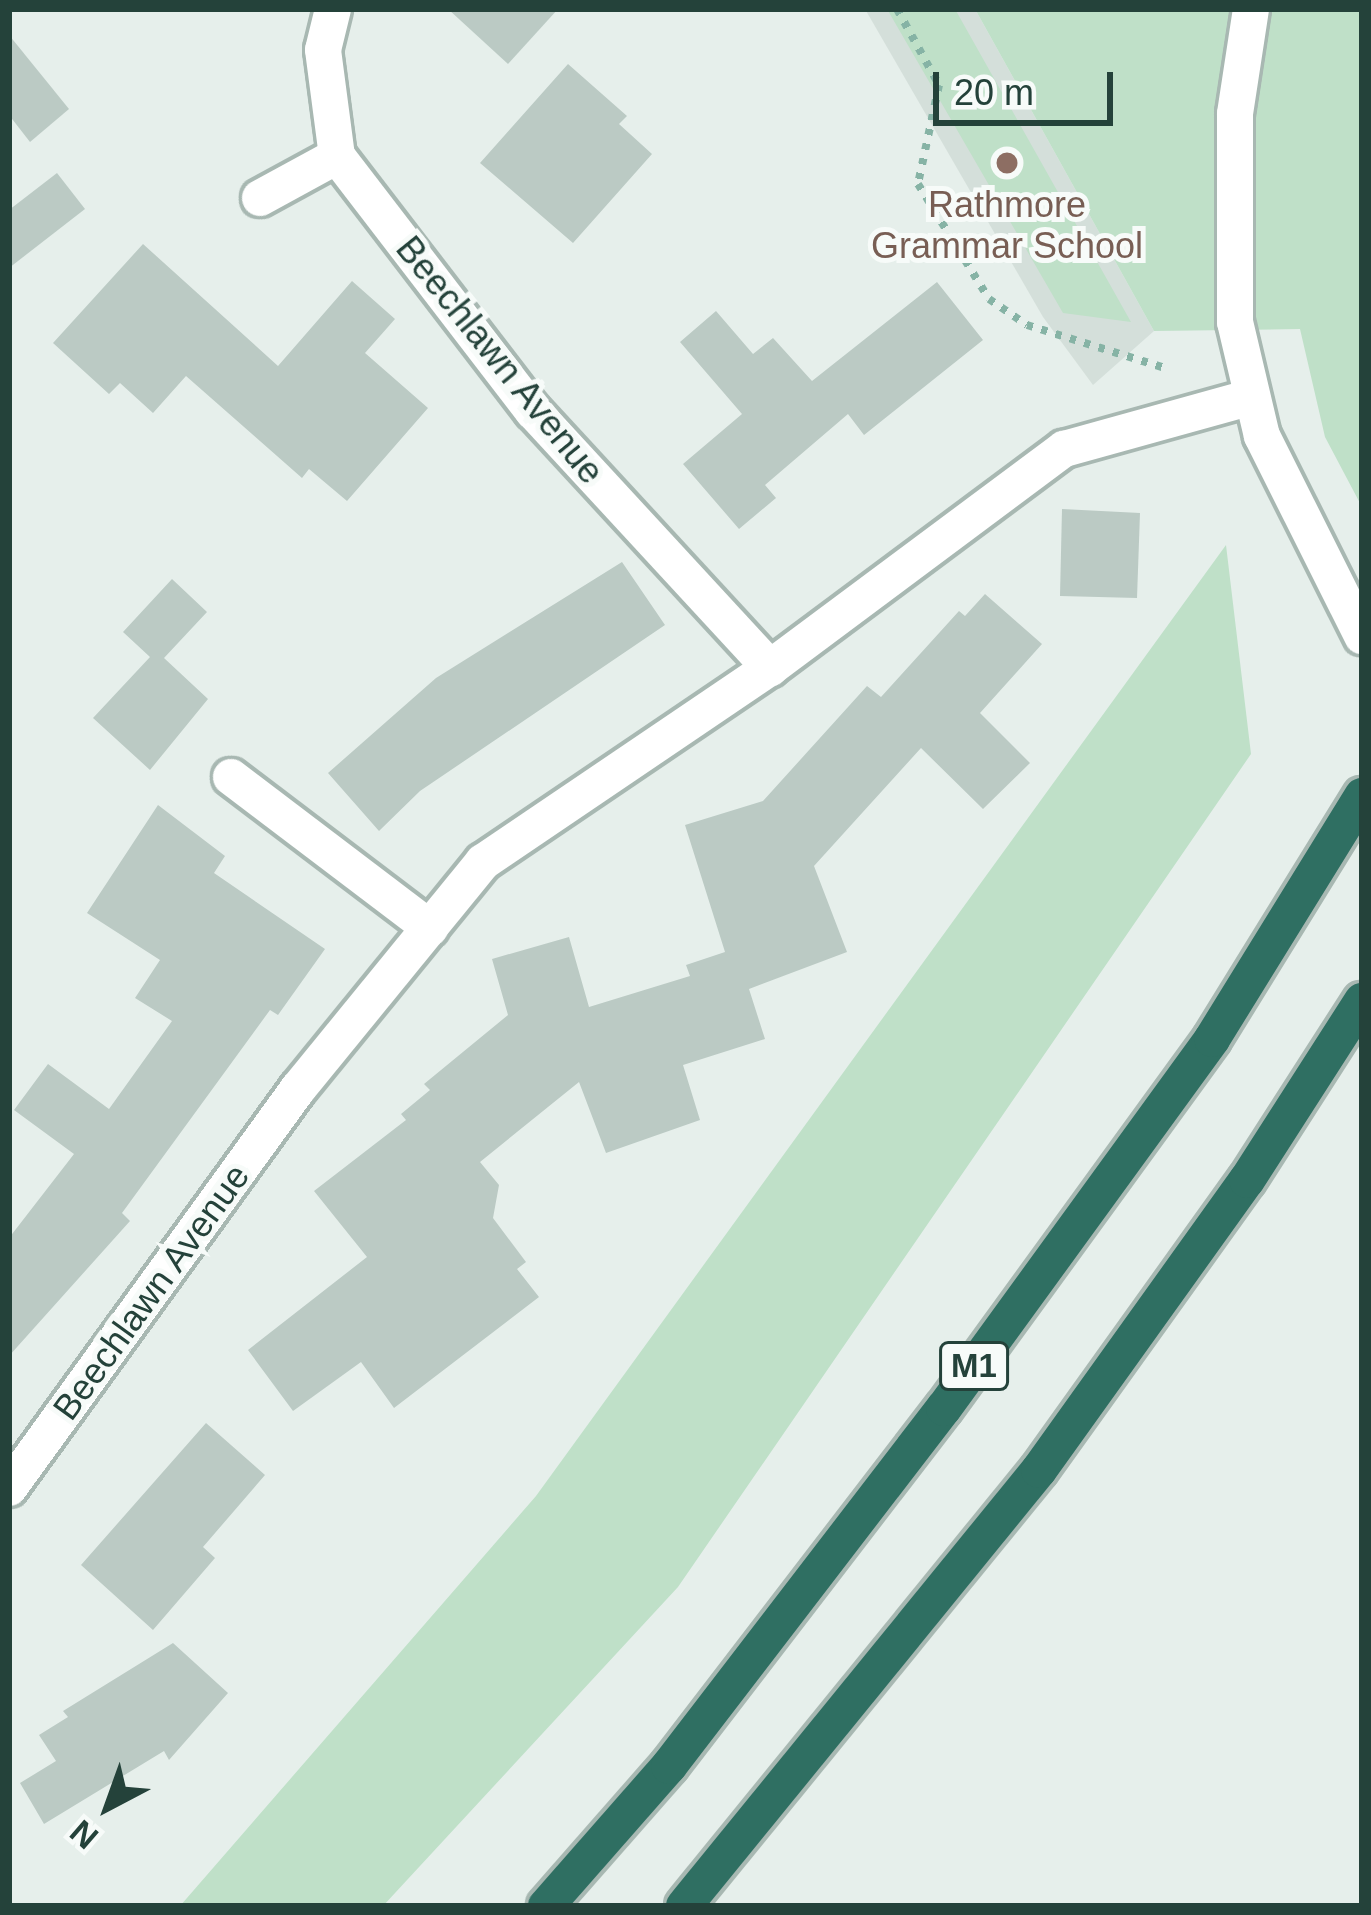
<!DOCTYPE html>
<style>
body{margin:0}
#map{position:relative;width:1371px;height:1915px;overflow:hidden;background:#e6efeb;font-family:Arial,sans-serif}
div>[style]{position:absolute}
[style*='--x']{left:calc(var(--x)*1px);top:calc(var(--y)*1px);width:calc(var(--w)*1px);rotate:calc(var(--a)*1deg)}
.built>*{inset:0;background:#d4dfda}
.green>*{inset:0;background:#bfe0c8}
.building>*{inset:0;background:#bbcac4}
.path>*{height:8px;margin-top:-4px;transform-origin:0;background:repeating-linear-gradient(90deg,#86b3a5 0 6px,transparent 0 15px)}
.roads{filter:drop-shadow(3px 0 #a8b8b2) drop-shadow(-3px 0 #a8b8b2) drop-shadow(0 3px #a8b8b2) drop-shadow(0 -3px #a8b8b2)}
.street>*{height:36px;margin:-18px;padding:0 18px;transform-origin:18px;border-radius:18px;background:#fff}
.secondary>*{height:36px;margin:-18px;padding:0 18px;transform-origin:18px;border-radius:18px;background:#fff}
.highway>*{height:36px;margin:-18px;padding:0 18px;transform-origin:18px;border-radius:18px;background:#2f6f62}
.dots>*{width:33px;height:33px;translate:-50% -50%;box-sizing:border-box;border:6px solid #f7fbf9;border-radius:50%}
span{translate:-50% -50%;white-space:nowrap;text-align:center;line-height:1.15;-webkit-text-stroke:10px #f7fbf9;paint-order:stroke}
.shield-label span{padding:3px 9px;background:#f7fbf9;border:3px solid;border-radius:9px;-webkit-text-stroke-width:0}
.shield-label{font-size:33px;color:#24423a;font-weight:700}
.education-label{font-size:36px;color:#785e54}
.street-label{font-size:36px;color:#24423a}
.frame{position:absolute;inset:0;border:12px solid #24423a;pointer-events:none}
.north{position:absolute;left:48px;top:1747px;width:120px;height:120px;-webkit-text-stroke:9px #f7fbf9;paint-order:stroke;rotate:221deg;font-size:33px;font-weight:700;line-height:48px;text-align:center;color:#24423a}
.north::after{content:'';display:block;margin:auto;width:42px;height:54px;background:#24423a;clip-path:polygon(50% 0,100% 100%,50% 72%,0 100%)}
.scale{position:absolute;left:933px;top:72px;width:180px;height:54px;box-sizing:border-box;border:6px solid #24423a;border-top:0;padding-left:15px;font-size:36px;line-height:42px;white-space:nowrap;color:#24423a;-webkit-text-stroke:9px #f7fbf9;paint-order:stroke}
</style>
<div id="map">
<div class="built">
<i style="clip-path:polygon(865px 9px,975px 9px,1154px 331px,1093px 385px,1043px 317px)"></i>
</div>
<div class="green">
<i style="clip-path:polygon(887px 9px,955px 9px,1131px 322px,1063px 313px)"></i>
<i style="clip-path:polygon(975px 9px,1362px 9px,1362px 507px,1325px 437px,1300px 329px,1154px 331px)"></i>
<i style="clip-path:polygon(1226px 545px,1251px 754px,678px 1587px,383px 1906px,180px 1906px,536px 1496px)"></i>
</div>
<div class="building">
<i style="clip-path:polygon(448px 9px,558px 9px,508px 64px)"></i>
<i style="clip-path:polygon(9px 35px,69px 109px,30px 142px,9px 115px)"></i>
<i style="clip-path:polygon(568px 64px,627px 116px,619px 124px,652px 154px,573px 243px,480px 163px)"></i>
<i style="clip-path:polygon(57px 173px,85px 209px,9px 268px,9px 210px)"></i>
<i style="clip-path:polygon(143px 244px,278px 366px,352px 281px,395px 319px,365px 353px,428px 408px,347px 501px,309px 469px,302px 478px,186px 376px,153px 413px,120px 383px,109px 394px,53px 343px)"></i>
<i style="clip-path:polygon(937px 282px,983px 340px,864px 435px,848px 414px,765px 485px,776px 498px,739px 529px,683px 464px,742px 414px,680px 342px,716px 311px,753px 354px,773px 338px,812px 381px)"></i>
<i style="clip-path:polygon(1062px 509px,1140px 513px,1137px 598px,1060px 596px)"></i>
<i style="clip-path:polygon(622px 562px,665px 625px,420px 791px,379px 831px,328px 773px,436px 678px)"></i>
<i style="clip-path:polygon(172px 579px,207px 612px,164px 658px,208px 699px,150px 770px,93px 718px,150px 657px,123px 632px)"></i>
<i style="clip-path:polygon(985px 594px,1042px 644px,980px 713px,1030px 763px,983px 809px,921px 748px,814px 866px,847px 952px,749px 989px,765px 1039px,683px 1065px,700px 1120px,606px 1153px,579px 1082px,480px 1162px,499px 1185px,493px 1218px,526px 1262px,517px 1269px,539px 1297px,394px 1408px,361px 1362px,293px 1411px,248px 1350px,367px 1257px,314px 1191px,406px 1120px,401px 1114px,430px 1090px,424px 1084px,508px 1015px,492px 959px,569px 937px,589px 1007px,690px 976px,686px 965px,725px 952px,685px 825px,763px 801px,867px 686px,881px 697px,959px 611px,965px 616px)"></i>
<i style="clip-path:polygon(158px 805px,225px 856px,214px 873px,325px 949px,278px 1015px,270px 1010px,122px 1213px,130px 1221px,9px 1356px,9px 1238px,74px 1154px,14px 1110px,48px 1064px,109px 1109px,172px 1021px,135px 998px,160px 960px,87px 913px)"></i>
<i style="clip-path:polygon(206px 1423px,265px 1475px,203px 1547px,215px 1558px,153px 1630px,81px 1565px)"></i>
<i style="clip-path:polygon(173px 1643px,228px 1693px,169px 1760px,164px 1751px,44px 1824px,20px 1783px,56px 1761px,39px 1735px,68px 1717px,63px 1711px)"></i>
</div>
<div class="path">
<i style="--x:897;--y:9;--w:87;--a:61.1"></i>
<i style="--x:939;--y:85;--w:101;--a:102"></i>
<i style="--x:918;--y:184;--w:135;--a:58.3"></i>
<i style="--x:989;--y:299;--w:46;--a:34.4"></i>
<i style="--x:1027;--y:325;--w:145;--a:17.3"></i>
</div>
<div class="roads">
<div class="street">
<i style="--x:333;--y:9;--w:42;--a:103.7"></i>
<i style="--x:323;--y:50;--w:107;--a:82.5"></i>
<i style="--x:337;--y:156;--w:322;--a:52.5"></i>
<i style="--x:533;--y:411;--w:350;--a:47.3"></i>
<i style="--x:260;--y:198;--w:88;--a:-28.6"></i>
<i style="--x:231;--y:777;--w:250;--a:37.2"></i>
<i style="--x:9;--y:1488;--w:493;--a:-54.1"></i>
<i style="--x:298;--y:1089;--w:293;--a:-50.8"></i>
<i style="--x:483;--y:862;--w:346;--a:-34.1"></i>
<i style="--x:770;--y:668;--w:367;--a:-36.7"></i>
<i style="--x:1064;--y:449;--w:195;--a:-15.5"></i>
</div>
<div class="secondary">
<i style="--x:1251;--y:9;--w:106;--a:98.7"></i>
<i style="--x:1235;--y:114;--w:208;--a:90"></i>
<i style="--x:1235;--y:322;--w:117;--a:76.7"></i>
<i style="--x:1262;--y:436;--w:224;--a:63.4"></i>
</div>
<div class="highway">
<i style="--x:546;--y:1906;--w:186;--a:-48.7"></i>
<i style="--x:669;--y:1766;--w:451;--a:-52.5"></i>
<i style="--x:944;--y:1408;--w:456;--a:-54"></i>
<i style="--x:1212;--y:1039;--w:286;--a:-58.3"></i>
<i style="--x:684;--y:1906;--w:562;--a:-50.85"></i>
<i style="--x:1039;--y:1470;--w:357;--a:-54.4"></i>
<i style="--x:1247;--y:1180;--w:213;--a:-57.3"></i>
</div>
</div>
<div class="dots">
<i style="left:1007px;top:163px;background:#8d6e63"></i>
</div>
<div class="shield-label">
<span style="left:974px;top:1366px">M1</span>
</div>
<div class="education-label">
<span style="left:1007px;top:225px">Rathmore<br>Grammar School</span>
</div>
<div class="street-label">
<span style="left:500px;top:360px;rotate:51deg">Beechlawn Avenue</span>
<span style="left:151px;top:1292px;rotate:-54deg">Beechlawn Avenue</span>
</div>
<div class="frame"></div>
<div class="north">N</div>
<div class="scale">20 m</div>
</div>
